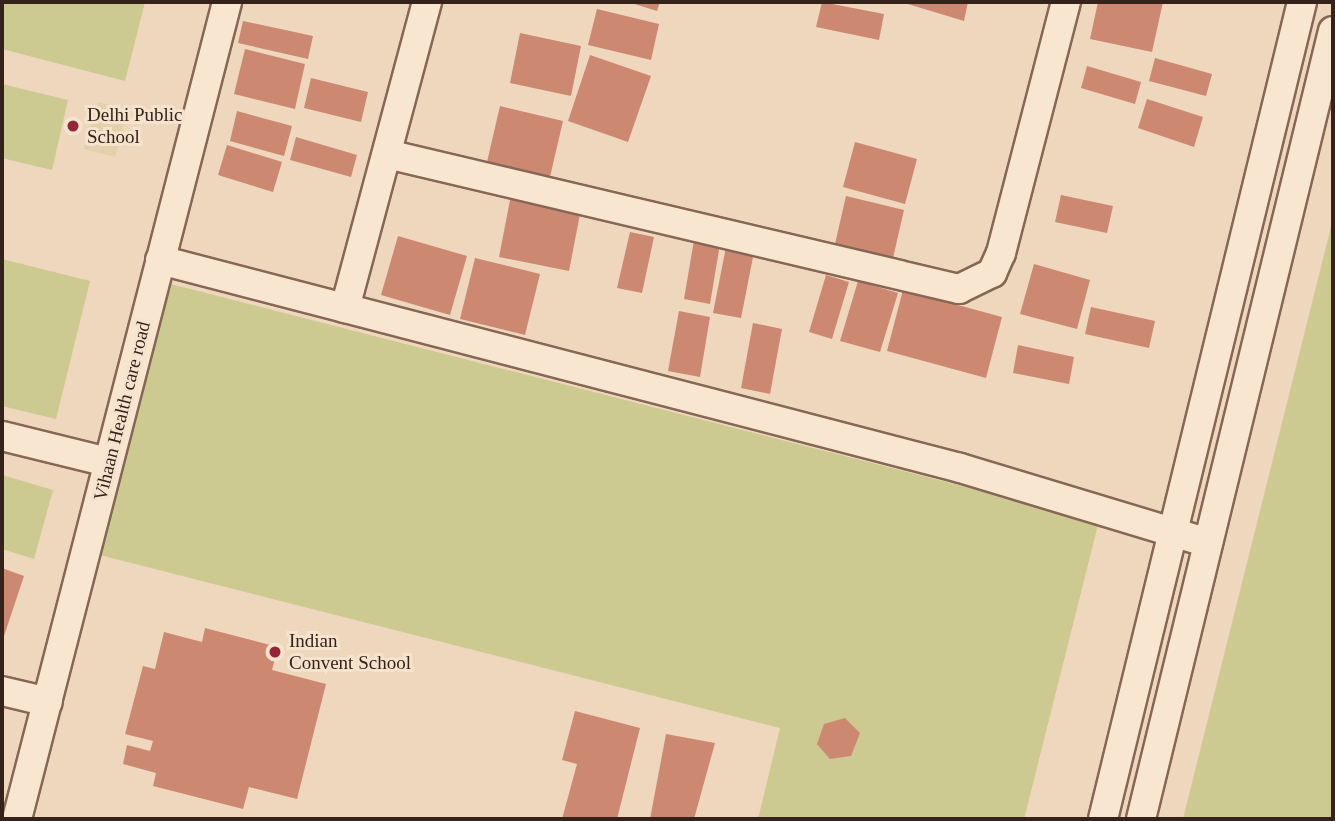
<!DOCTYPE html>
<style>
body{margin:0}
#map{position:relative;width:1335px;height:821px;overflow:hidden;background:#eed7bd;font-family:"Times New Roman",serif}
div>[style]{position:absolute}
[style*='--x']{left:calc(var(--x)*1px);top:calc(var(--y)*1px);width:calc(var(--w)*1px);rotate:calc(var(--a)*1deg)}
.farmland>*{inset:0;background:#e4d1ab}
.green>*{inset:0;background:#ccc991}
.building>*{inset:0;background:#cd8872}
.roads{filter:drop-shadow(2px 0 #866756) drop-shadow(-2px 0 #866756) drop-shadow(0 2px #866756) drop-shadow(0 -2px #866756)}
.minor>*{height:28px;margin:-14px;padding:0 14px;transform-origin:14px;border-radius:14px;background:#f9e6d0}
.dots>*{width:19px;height:19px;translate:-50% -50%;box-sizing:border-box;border:4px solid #f6e3cd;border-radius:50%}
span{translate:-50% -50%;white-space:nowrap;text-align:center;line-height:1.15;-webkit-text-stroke:6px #f6e3cd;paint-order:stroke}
.poi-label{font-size:19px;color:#35231b}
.left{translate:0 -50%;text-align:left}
.street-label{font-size:19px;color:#35231b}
.frame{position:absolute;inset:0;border:4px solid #35231b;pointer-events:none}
</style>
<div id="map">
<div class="farmland">
<i style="clip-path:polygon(98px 102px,128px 111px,115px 157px,84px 149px)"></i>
</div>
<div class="green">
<i style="clip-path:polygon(2px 2px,145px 2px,125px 81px,2px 49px)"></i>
<i style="clip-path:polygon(2px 84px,68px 100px,52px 170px,2px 158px)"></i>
<i style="clip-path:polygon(1333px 219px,1333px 819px,1183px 819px)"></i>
<i style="clip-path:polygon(2px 259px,90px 281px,56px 419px,2px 406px)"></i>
<i style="clip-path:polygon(155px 280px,1099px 521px,1024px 819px,758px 819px,780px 728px,88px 552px)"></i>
<i style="clip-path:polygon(2px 475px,53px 490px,34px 559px,2px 549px)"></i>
</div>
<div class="building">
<i style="clip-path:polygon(628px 2px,660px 2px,657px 11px)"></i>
<i style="clip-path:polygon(822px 2px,884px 14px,879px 40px,816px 27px)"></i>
<i style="clip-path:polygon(901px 2px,968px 2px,964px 21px)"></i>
<i style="clip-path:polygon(1098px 2px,1163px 2px,1152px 52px,1090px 39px)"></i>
<i style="clip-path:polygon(597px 9px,659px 24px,651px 60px,588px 45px)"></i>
<i style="clip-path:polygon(243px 21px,313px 36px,308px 59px,238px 43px)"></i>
<i style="clip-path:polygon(520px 33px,581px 46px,571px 96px,510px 83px)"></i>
<i style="clip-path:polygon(245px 49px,305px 64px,295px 109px,234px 94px)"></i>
<i style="clip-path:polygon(590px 55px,651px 76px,628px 142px,568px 121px)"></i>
<i style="clip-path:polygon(1155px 58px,1212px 74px,1206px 96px,1149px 81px)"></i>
<i style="clip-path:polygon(1087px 66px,1141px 82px,1135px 104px,1081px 88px)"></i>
<i style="clip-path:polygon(311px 78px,368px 92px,361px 122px,304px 108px)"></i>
<i style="clip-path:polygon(1147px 99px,1203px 117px,1194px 147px,1138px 128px)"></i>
<i style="clip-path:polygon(500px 106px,563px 121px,550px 177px,487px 162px)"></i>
<i style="clip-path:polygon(237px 111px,292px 126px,284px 156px,230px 141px)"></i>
<i style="clip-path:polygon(296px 137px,357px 155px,351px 177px,290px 160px)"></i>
<i style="clip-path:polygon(855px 142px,917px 159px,905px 204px,843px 187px)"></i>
<i style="clip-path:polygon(227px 145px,282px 162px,273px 192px,218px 175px)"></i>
<i style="clip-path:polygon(511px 195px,581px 209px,569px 271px,499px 257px)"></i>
<i style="clip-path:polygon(1061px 195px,1113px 206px,1107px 233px,1055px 222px)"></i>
<i style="clip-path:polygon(846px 196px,904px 210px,893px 258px,835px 244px)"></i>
<i style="clip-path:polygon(630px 232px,654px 237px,642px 293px,617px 288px)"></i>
<i style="clip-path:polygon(398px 236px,467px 256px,450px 315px,381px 295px)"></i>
<i style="clip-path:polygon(694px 240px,720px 244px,710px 304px,684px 299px)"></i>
<i style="clip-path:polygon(726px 247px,754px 252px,741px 318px,713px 313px)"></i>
<i style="clip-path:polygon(475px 258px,540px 274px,525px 335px,460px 319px)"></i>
<i style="clip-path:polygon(1034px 264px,1090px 280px,1077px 329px,1020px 314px)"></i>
<i style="clip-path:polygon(826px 275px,849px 282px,832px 339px,809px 332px)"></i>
<i style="clip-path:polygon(858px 281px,898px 293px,880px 352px,840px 341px)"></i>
<i style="clip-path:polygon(903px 290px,1002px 317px,986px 378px,887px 351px)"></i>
<i style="clip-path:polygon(1091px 307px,1155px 321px,1149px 348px,1085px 334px)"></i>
<i style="clip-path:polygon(679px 311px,710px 317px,700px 377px,668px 371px)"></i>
<i style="clip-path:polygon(753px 323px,782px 329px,770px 394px,741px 388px)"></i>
<i style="clip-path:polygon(1018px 345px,1074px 357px,1069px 384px,1013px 373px)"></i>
<i style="clip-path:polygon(2px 568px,24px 576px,2px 642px)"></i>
<i style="clip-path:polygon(205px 628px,278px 647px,272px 670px,326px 684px,297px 799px,249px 787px,243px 809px,153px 786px,156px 773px,123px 764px,127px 745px,150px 751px,153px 741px,125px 734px,143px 666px,155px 669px,164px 632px,202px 642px)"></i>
<i style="clip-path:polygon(575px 711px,640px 728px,617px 819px,562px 819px,577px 764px,562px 760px)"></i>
<i style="clip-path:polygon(845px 718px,860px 733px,851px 756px,830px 759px,817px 744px,824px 724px)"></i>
<i style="clip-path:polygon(666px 734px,715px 743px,694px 819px,650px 819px)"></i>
</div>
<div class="roads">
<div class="minor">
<i style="--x:387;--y:154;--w:588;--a:13.28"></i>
<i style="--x:959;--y:289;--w:37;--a:-26"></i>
<i style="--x:992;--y:273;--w:22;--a:-66"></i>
<i style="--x:1001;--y:253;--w:259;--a:-75.5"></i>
<i style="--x:160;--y:260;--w:827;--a:14.57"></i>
<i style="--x:960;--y:468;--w:259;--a:16.8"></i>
<i style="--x:345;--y:308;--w:317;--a:-75"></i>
<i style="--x:2;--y:436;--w:109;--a:13.8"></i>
<i style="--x:2;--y:691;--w:47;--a:13.4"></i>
<i style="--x:17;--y:819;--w:844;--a:-75.58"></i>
<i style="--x:1103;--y:819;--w:841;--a:-76.31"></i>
<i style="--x:1141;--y:819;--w:811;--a:-76.31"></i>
</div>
</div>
<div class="dots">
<i style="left:73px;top:126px;background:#96253a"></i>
<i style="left:275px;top:652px;background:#96253a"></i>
</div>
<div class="poi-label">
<span class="left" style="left:87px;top:126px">Delhi Public<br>School</span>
<span class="left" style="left:289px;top:652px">Indian<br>Convent School</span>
</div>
<div class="street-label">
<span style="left:122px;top:411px;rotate:-76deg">Vihaan Health care road</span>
</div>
<div class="frame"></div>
</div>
